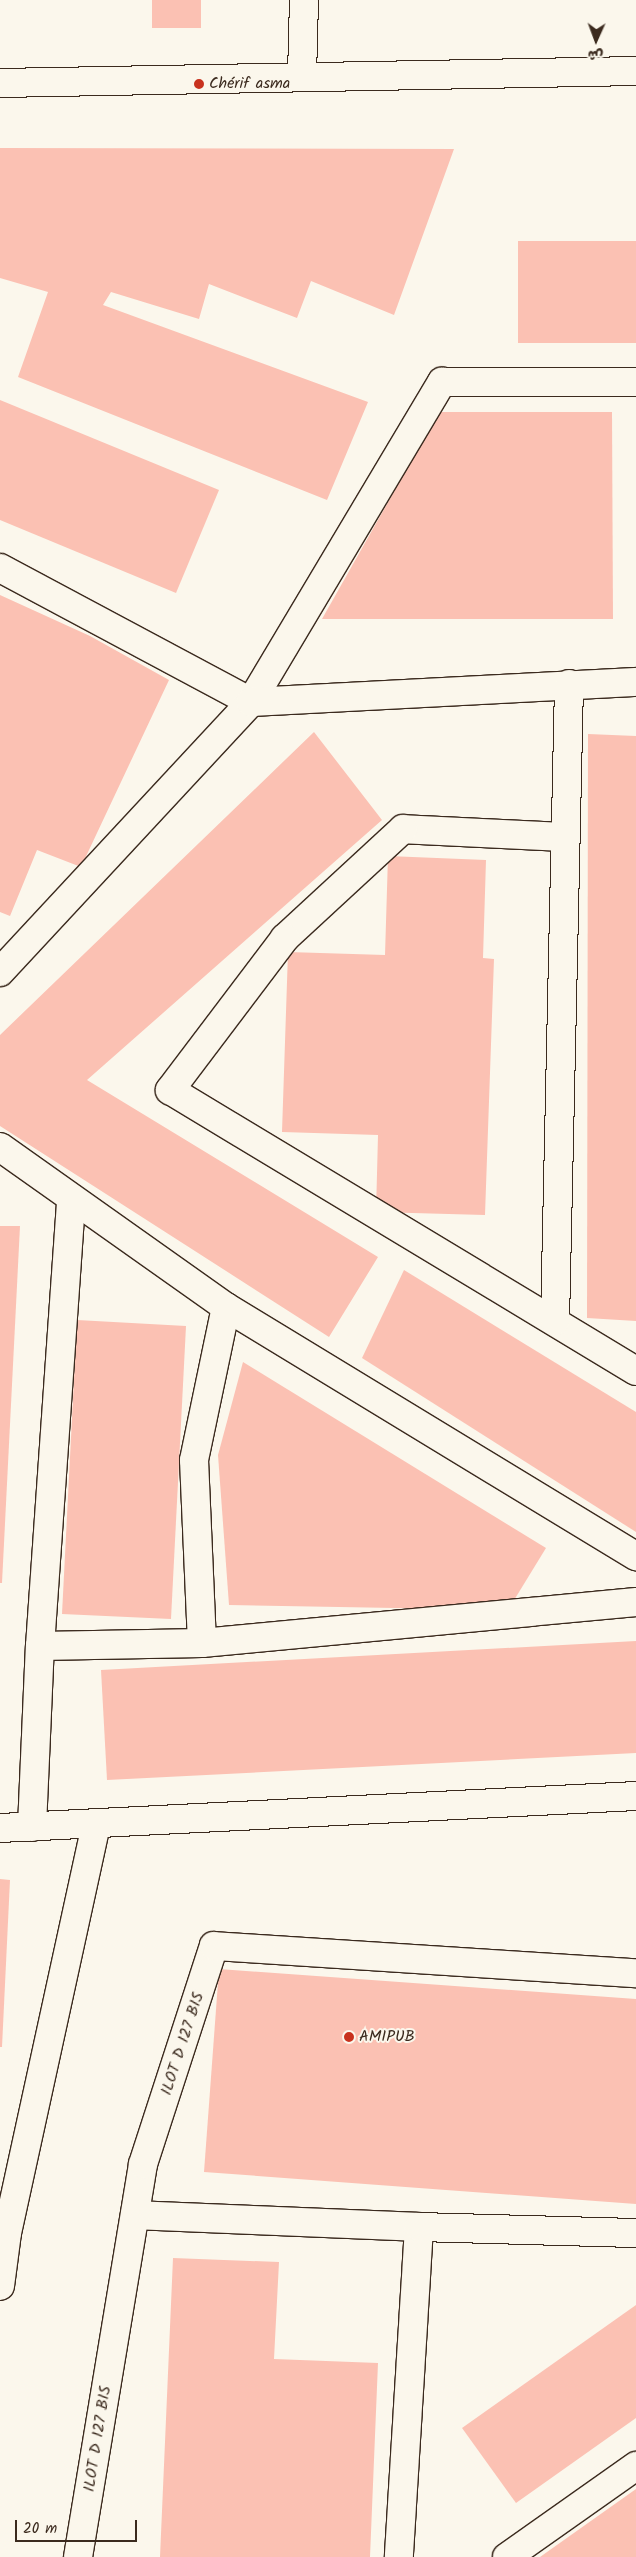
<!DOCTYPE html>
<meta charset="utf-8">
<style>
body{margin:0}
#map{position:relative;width:636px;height:2557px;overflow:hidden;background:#fbf7ec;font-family:Kalam,"Playpen Sans Arabic",sans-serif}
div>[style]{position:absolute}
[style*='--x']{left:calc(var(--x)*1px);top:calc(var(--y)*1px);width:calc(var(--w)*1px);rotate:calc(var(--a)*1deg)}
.building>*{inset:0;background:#fbc1b3}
.roads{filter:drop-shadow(1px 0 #3b2a1e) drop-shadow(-1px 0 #3b2a1e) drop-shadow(0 1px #3b2a1e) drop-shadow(0 -1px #3b2a1e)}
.street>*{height:28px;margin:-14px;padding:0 14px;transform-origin:14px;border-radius:14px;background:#fbf7ec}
.secondary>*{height:28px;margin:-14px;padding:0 14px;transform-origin:14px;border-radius:14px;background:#fbf7ec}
.dots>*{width:14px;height:14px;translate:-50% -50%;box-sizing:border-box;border:2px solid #fbf7ec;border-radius:50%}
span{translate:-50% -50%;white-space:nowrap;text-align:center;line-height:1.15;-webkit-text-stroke:4px #fbf7ec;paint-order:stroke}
.poi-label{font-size:16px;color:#3b2a1e}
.left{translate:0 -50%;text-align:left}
.street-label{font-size:16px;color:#3b2a1e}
.north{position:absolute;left:571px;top:15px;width:50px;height:50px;-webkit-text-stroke:4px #fbf7ec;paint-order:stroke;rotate:182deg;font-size:14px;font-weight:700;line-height:20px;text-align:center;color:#3b2a1e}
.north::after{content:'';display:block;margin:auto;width:18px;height:22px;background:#3b2a1e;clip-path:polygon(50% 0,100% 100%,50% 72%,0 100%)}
.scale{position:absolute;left:15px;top:2520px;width:122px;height:22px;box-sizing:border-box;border:2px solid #3b2a1e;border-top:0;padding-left:6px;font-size:15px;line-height:18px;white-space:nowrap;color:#3b2a1e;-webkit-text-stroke:4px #fbf7ec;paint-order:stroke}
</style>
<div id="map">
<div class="building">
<i style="clip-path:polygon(152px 0,201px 0,201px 28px,152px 28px)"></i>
<i style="clip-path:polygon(0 148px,454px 149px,394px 315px,311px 281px,297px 318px,209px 284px,199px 319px,111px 292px,103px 305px,368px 402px,327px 500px,18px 377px,48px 292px,0 278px)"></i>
<i style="clip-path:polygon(518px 241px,636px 241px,636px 343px,518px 343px)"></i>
<i style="clip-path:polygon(0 400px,219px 490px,176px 593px,0 520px)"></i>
<i style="clip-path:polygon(439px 412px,612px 412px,613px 619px,322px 619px)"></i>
<i style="clip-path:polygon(0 595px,90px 636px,169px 680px,81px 867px,37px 850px,10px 916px,0 912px)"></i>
<i style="clip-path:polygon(314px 732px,382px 820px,87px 1080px,378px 1257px,329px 1337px,0 1126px,0 1035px)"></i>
<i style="clip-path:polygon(588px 734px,636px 736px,636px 1321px,587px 1318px)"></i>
<i style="clip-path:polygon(388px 856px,486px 860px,483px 958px,494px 959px,485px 1215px,376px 1212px,378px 1135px,282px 1132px,288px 952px,385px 955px)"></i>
<i style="clip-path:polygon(0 1226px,20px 1226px,2px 1583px,0 1583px)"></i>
<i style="clip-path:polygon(404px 1270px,636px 1412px,636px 1532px,362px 1358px)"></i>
<i style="clip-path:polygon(77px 1320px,186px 1326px,171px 1619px,62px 1614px)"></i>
<i style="clip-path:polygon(243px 1362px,546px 1548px,508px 1610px,229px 1605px,218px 1455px)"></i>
<i style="clip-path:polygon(636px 1641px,636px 1753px,107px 1780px,101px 1670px)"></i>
<i style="clip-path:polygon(0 1879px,10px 1880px,2px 2047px,0 2047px)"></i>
<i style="clip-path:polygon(219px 1969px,636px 1999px,636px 2204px,204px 2172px)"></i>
<i style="clip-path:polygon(173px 2258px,279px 2262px,274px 2359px,378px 2363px,370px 2557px,160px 2557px)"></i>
<i style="clip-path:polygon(636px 2305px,636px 2418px,516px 2503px,462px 2428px)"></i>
<i style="clip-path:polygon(636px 2489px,636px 2557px,540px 2557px)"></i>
</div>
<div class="roads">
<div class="street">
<i style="--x:302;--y:76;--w:76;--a:-88.5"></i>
<i style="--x:0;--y:568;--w:285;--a:28.1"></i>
<i style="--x:251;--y:702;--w:373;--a:-59.2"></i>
<i style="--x:442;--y:382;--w:194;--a:0"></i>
<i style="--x:565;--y:837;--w:162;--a:-177.2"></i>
<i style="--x:403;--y:829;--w:161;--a:137.3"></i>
<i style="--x:285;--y:938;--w:191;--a:127.1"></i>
<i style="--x:170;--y:1090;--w:544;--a:31.09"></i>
<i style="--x:0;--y:972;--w:369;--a:-47.1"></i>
<i style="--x:251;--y:702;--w:386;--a:-3"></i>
<i style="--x:0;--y:1147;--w:277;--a:35.3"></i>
<i style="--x:226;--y:1307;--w:480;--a:31.3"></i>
<i style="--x:555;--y:1321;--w:637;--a:-88.74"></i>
<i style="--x:202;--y:1643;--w:183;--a:-92.5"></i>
<i style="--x:194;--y:1460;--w:156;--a:-78.2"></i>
<i style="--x:40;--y:1646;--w:162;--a:-1.1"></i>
<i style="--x:202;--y:1643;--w:436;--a:-5.4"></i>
<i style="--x:32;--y:1827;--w:181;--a:-87.5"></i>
<i style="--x:40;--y:1646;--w:449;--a:-86"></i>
<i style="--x:135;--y:2215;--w:284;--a:2.4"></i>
<i style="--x:419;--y:2227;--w:331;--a:93.5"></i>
<i style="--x:419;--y:2227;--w:217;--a:1.6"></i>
<i style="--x:0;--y:2286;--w:53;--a:-82.5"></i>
<i style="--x:7;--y:2233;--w:419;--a:-77.7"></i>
<i style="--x:78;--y:2557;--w:398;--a:-80.6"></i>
<i style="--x:143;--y:2164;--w:229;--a:-72"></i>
<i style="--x:214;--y:1946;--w:423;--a:3.7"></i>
<i style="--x:507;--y:2557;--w:158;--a:-35.2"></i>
</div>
<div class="secondary">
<i style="--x:0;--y:83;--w:636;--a:-1.08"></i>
<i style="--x:0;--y:1828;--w:637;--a:-2.88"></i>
</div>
</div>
<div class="dots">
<i style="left:199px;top:84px;background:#c8321e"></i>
<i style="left:349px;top:2037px;background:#c8321e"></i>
</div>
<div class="poi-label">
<span class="left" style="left:209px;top:84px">Chérif asma</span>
<span class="left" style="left:359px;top:2037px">AMIPUB</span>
</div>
<div class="street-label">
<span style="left:183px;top:2044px;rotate:-72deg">ILOT D 127 BIS</span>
<span style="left:98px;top:2439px;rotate:-81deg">ILOT D 127 BIS</span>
</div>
<div class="north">ش</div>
<div class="scale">20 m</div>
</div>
